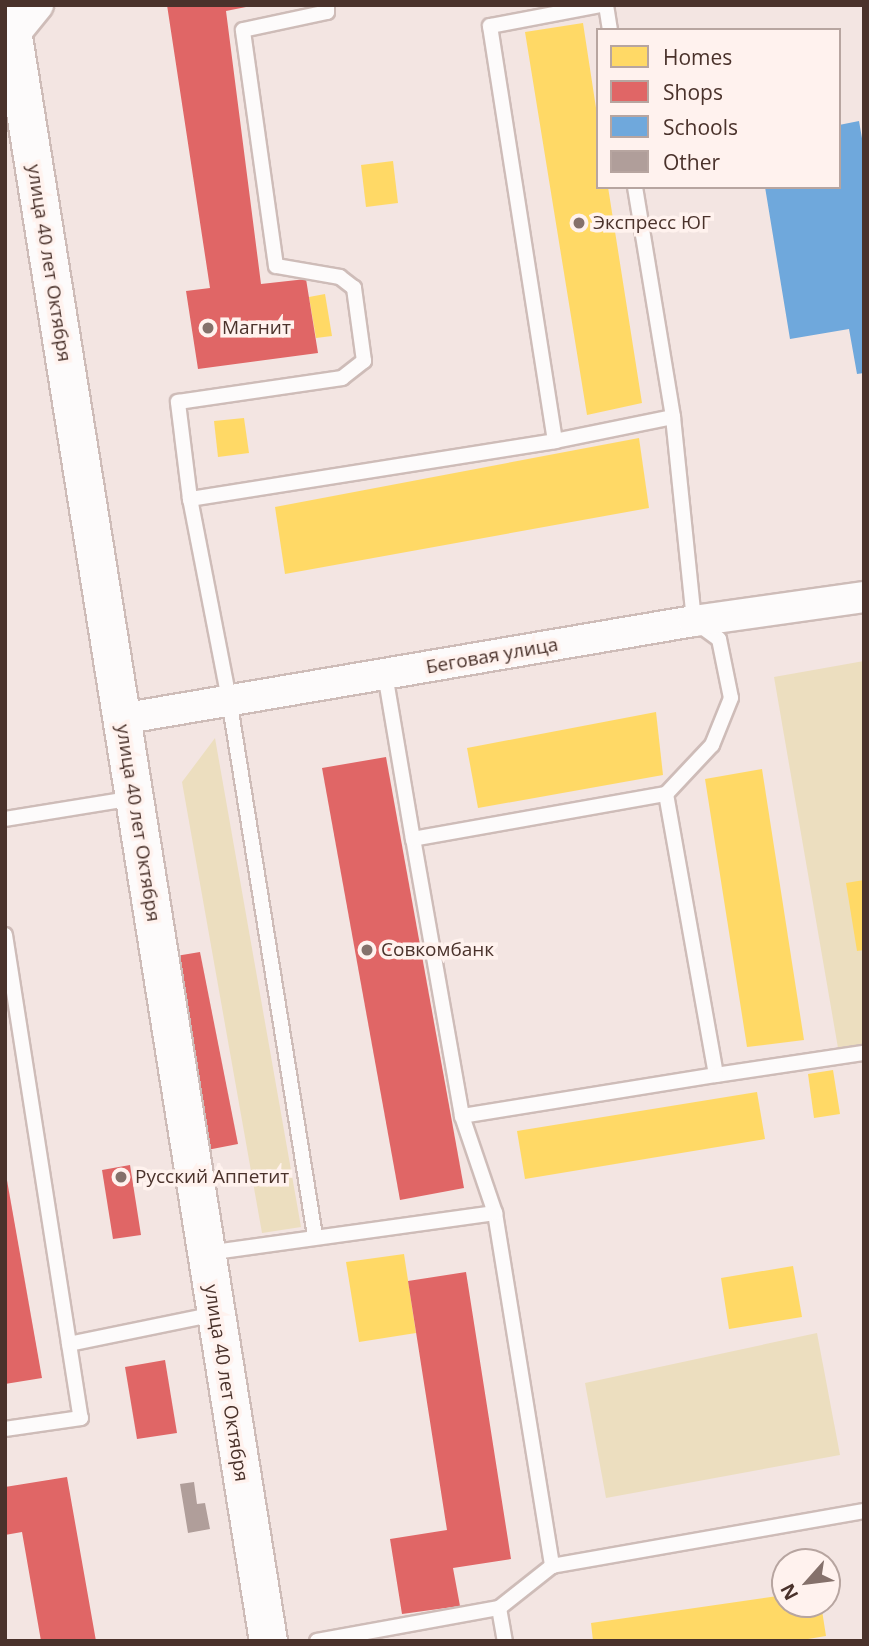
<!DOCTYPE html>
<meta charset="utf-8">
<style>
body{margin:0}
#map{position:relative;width:869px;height:1646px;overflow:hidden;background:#f3e5e2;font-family:"Open Sans",sans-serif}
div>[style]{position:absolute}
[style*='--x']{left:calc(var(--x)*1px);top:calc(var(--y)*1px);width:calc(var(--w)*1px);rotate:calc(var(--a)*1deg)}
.green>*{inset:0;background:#ecdebf}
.homes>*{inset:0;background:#ffd966}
.shops>*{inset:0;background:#e06666}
.schools>*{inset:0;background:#6fa8dc}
.building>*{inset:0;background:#b09e9a}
.roads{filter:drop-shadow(2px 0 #cebcb8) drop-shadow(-2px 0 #cebcb8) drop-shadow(0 2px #cebcb8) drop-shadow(0 -2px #cebcb8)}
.service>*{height:14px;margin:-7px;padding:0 7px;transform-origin:7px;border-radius:7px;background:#fdfbfb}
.minor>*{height:30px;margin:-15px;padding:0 15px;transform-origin:15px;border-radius:15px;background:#fdfbfb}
.tertiary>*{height:37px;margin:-18.5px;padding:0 18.5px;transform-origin:18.5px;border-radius:18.5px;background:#fdfbfb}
.dots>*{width:19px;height:19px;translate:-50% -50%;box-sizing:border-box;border:4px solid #fff2ee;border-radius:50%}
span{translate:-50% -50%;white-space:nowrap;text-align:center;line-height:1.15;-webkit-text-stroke:7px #fff2ee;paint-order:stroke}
.poi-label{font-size:19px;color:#4a322b}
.left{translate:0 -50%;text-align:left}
.street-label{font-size:19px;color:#4a322b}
.frame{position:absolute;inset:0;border:7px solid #4a322b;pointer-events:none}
.legend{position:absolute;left:596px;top:28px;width:245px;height:161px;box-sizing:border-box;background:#fff2ee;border:2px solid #b7a5a0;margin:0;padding:9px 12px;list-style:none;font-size:21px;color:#4a322b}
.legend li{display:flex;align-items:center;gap:14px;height:35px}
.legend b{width:35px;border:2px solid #b7a5a0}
.north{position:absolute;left:771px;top:1548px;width:70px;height:70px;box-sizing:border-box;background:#fff2ee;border:2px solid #b7a5a0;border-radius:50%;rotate:242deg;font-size:19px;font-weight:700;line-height:28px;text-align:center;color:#4a322b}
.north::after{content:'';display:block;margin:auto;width:24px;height:32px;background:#85716b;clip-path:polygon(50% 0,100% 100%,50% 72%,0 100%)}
</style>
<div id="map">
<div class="green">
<i style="clip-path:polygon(864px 661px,864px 1044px,838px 1048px,774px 677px)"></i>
<i style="clip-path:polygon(215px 738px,301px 1227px,262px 1233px,182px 782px)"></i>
<i style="clip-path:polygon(817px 1333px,840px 1455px,606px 1498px,585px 1383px)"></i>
</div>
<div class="homes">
<i style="clip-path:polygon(583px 23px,598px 121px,598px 187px,608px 187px,642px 403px,587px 415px,525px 32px)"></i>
<i style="clip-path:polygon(393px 161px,398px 203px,366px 207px,361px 165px)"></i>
<i style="clip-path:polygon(325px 294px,332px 336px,316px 338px,309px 297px)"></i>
<i style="clip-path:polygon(244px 418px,249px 453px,218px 457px,214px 421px)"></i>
<i style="clip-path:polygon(639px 438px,649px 508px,285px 574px,275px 507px)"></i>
<i style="clip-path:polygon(656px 712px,663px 775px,478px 808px,467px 748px)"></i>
<i style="clip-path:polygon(762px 769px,804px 1040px,747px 1047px,705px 779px)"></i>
<i style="clip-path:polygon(864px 880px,864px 950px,857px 951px,846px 883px)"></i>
<i style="clip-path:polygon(833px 1070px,840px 1114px,814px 1118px,808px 1074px)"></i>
<i style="clip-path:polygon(757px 1092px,765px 1139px,525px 1179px,517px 1131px)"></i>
<i style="clip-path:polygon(404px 1254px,416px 1333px,359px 1342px,346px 1262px)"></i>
<i style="clip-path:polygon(793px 1266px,802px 1317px,729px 1329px,721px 1278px)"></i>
<i style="clip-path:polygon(785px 1595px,785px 1604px,821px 1604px,826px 1636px,796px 1641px,593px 1641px,591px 1623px)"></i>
</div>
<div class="shops">
<i style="clip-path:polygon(167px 5px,256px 5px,226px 11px,261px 284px,306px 279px,318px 353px,198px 369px,186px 291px,210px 288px)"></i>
<i style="clip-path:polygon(386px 757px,464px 1188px,400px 1200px,322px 768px)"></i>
<i style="clip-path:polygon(200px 952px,238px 1144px,207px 1150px,170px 957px)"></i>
<i style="clip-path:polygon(130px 1165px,141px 1235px,113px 1239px,102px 1170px)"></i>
<i style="clip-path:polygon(5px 1169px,42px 1378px,5px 1384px)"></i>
<i style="clip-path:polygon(466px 1272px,511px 1559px,453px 1568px,460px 1606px,402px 1614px,390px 1539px,447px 1530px,408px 1281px)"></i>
<i style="clip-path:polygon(165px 1360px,177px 1433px,137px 1439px,125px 1367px)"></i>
<i style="clip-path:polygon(67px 1477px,96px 1641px,41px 1641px,22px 1532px,5px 1535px,5px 1487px)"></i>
</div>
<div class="schools">
<i style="clip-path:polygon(859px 121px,864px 150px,864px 373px,857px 374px,849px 329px,790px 339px,765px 187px,839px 187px,839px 125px)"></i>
</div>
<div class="building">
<i style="clip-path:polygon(194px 1482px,197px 1504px,205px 1503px,210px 1529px,188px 1533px,180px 1484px)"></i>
</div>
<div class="roads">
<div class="service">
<i style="--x:606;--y:5;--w:25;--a:81"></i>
<i style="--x:635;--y:187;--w:233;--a:80.6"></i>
<i style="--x:555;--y:441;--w:420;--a:-98.9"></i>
<i style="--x:490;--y:26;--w:113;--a:-10.7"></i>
<i style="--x:190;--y:499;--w:98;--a:-97.1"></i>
<i style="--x:178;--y:402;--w:166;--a:-8.3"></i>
<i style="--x:342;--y:378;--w:28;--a:-38"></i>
<i style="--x:364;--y:361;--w:74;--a:-97.8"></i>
<i style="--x:354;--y:288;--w:18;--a:-142"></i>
<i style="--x:340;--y:277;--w:65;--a:-170.2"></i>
<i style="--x:276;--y:266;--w:238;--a:-98"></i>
<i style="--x:243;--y:30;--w:86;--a:-12.1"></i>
<i style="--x:327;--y:12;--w:7;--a:-90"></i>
<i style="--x:385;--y:674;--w:167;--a:80.4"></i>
<i style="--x:5;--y:819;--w:131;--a:-9.2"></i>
<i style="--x:5;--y:935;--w:489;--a:81.1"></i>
<i style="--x:81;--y:1418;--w:77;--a:171.8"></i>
<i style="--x:462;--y:1116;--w:281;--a:-100"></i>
<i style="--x:413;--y:839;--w:257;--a:-10.1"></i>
<i style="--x:495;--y:1213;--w:358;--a:80.8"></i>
<i style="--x:552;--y:1566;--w:68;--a:141.6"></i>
<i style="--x:315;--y:1236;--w:544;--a:-99.1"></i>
<i style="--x:229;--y:699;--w:204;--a:-101"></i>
<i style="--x:190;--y:499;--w:370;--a:-9"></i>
<i style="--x:555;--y:441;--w:120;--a:-11.5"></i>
<i style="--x:673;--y:417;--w:205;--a:84.1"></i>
<i style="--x:694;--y:621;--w:31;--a:36"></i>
<i style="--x:719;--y:639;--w:60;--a:78.5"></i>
<i style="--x:731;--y:698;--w:51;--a:112"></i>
<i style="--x:712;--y:745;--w:67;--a:133.2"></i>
<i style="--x:666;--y:794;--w:285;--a:79.9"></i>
<i style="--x:716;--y:1075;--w:150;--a:-8.5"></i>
<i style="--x:207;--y:1253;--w:291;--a:-7.9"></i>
<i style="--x:495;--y:1213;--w:102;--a:-108.8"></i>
<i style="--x:462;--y:1116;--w:257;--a:-9.2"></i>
<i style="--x:69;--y:1344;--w:149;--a:-11.6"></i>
<i style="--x:552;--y:1566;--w:317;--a:-10"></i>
<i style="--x:317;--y:1641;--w:185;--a:-10.3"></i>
<i style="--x:499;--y:1608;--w:34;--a:80"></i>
</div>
<div class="minor">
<i style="--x:13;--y:36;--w:40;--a:-51"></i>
<i style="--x:121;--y:719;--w:581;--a:-9.71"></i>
<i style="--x:694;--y:621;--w:172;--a:-8"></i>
</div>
<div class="tertiary">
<i style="--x:8;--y:5;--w:1657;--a:80.97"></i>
</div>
</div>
<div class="dots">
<i style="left:579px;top:223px;background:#85716b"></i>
<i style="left:208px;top:328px;background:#85716b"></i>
<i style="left:367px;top:950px;background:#85716b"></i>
<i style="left:121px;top:1177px;background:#85716b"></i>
</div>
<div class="poi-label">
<span class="left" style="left:593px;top:223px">Экспресс ЮГ</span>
<span class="left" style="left:222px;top:328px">Магнит</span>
<span class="left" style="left:381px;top:950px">Совкомбанк</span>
<span class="left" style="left:135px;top:1177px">Русский Аппетит</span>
</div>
<div class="street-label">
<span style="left:49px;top:263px;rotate:81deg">улица 40 лет Октября</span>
<span style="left:492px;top:656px;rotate:-10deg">Беговая улица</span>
<span style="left:138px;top:823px;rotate:81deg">улица 40 лет Октября</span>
<span style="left:226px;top:1383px;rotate:81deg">улица 40 лет Октября</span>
</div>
<div class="frame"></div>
<ul class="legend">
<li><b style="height:19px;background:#ffd966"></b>Homes</li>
<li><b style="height:19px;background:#e06666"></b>Shops</li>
<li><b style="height:19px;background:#6fa8dc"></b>Schools</li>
<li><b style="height:19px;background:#b09e9a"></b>Other</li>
</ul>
<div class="north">N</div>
</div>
